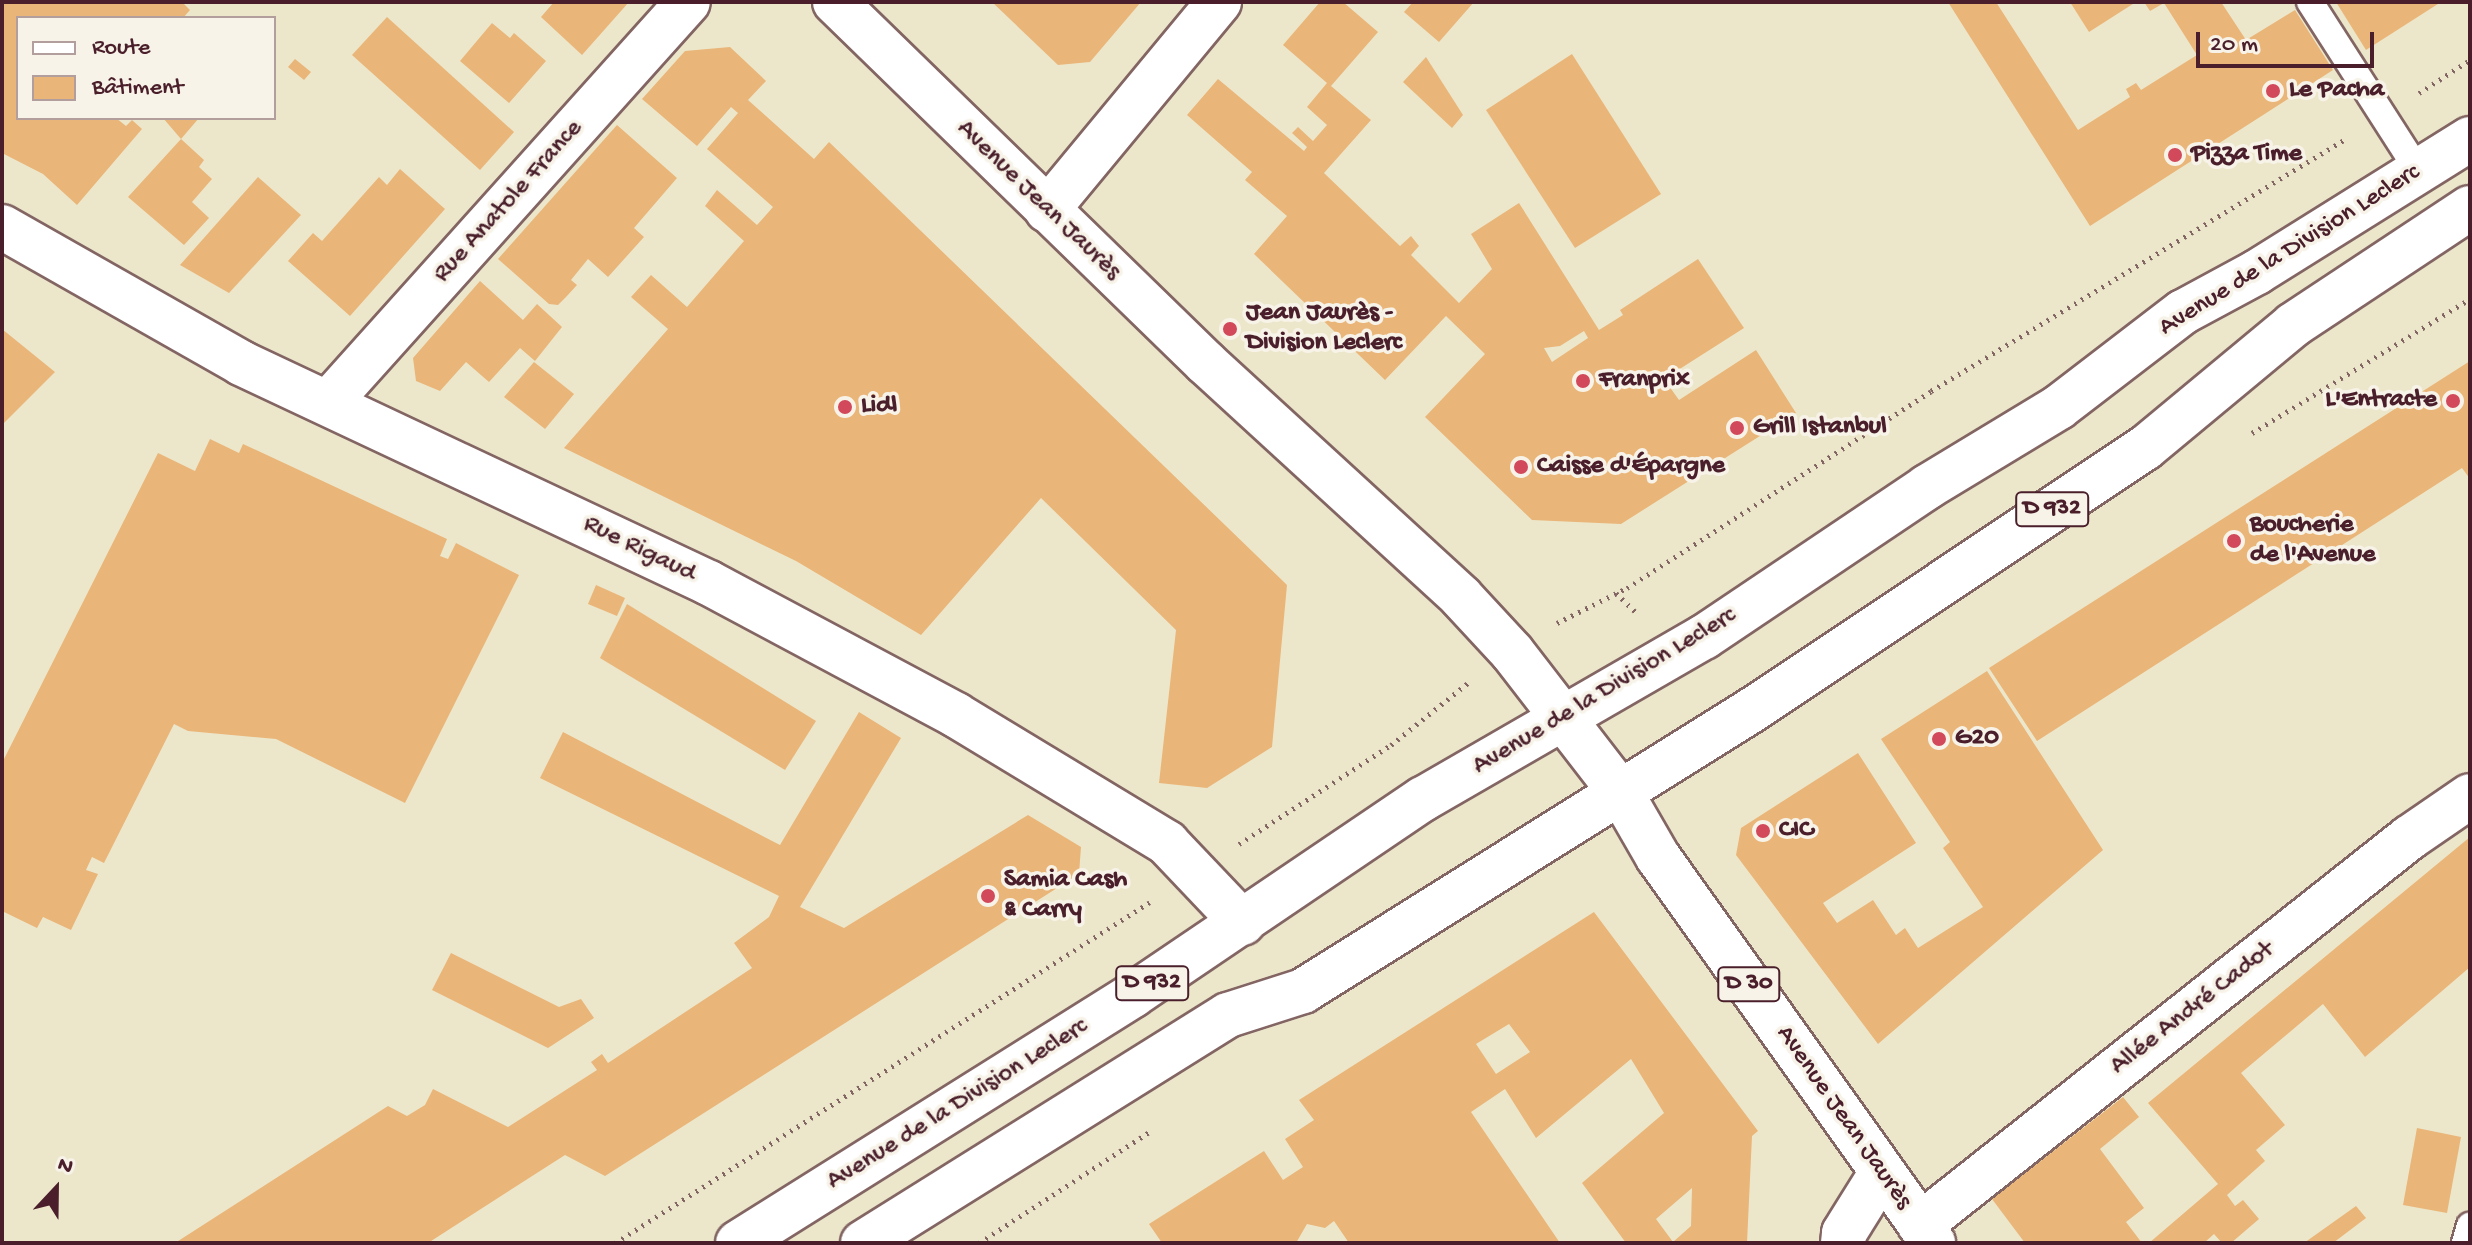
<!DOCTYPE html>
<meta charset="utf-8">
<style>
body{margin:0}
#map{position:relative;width:2472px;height:1245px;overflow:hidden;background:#ece7cb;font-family:"Gochi Hand",sans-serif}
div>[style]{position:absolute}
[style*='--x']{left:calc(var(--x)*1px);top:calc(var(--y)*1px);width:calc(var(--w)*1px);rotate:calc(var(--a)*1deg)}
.building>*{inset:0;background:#eab578}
.path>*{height:5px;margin-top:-2.5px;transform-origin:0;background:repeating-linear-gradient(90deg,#836563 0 2px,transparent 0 8px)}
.roads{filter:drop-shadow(2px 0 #836563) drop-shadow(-2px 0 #836563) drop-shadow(0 2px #836563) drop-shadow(0 -2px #836563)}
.lane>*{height:26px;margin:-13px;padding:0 13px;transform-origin:13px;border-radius:13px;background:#fff}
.street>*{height:44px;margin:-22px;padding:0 22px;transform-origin:22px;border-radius:22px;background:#fff}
.secondary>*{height:44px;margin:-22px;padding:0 22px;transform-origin:22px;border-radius:22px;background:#fff}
.primary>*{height:44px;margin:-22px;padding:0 22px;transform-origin:22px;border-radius:22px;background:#fff}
.dots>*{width:22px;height:22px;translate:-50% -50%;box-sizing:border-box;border:4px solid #f7f3e8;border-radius:50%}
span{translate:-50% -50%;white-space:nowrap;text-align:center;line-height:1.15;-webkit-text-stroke:7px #f7f3e8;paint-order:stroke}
.shield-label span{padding:2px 6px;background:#f7f3e8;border:2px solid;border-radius:6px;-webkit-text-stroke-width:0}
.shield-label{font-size:24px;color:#4a1f2b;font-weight:700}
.poi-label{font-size:26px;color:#4a1f2b;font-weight:700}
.left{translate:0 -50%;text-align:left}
.right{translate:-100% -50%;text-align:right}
.street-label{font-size:26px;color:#4a1f2b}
.frame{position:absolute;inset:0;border:4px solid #4a1f2b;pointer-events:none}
.legend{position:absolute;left:16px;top:16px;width:260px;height:104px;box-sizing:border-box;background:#f7f3e8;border:2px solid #b29e9c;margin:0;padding:10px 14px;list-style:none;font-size:24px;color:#4a1f2b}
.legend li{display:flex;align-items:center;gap:16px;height:40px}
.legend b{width:40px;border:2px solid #b29e9c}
.north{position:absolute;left:16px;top:1149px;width:80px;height:80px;-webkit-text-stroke:6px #f7f3e8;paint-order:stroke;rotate:22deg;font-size:22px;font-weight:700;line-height:32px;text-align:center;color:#4a1f2b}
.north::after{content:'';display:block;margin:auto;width:28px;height:36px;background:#4a1f2b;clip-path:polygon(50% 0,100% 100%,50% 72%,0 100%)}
.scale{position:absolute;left:2196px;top:32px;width:178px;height:36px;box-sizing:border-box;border:4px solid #4a1f2b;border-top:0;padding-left:10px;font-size:24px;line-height:28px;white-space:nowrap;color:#4a1f2b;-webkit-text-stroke:6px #f7f3e8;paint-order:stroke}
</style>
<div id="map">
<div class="building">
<i style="clip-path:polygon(2px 2px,182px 2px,190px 10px,183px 18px,18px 18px,18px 118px,116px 118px,126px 126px,132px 120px,142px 129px,77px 205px,43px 174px,2px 153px)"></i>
<i style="clip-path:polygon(554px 2px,629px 2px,582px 55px,541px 17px)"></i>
<i style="clip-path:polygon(992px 2px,1141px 2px,1090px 62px,1058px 65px)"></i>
<i style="clip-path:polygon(evenodd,1320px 2px,1343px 2px,1378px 32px,1331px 86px,1371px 120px,1324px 173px,1400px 246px,1411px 236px,1419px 246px,1411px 255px,1459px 303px,1492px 269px,1471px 234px,1519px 203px,1599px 330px,1623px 315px,1620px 310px,1698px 259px,1744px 328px,1664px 379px,1679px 400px,1756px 350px,1796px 413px,1621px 524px,1532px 520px,1425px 417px,1485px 354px,1446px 316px,1385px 380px,1254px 254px,1287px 216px,1245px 180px,1252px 172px,1187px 115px,1218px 79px,1304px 151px,1307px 147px,1292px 133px,1298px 127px,1313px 141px,1327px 125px,1307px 107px,1327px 83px,1283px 45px,1320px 2px,1584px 331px,1588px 338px,1552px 362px,1544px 348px,1560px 346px,1584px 331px)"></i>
<i style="clip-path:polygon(1413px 2px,1474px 2px,1439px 42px,1404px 12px)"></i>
<i style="clip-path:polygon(1948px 2px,1996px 2px,2078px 130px,2130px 97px,2126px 89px,2136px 83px,2141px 90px,2197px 55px,2164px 3px,2150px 11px,2144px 2px,2221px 2px,2246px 40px,2295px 10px,2333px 70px,2090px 226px)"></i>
<i style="clip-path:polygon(2070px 2px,2136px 2px,2089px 32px)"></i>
<i style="clip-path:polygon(2336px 2px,2441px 2px,2366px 50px)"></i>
<i style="clip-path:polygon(387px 17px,514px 132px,480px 170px,352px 55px)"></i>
<i style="clip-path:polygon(492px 23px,510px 38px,514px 33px,546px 61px,509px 103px,460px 61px)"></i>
<i style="clip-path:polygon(730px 47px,766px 81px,748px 100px,814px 159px,829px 142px,1287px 585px,1272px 747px,1207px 788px,1159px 783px,1176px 630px,1041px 498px,921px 635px,796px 561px,564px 448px,668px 329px,631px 297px,651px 275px,687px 307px,744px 241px,705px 206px,717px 190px,757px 225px,773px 207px,707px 149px,738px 113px,731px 107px,697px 146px,642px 99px,685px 51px)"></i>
<i style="clip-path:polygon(1572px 54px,1661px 194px,1575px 248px,1486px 110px)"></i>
<i style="clip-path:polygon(1426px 57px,1463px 115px,1452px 128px,1403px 82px)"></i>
<i style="clip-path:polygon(295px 59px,311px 72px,304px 80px,288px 67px)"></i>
<i style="clip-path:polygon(163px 118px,199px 118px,181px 139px,204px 160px,199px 167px,212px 179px,192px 202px,209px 218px,184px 245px,128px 197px,181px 139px)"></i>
<i style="clip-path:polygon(617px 125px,677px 178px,634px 228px,644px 237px,608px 277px,588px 259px,571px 280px,577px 285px,566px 297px,558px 305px,549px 304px,498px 259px)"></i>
<i style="clip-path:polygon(400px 169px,445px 209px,350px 316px,288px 261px,313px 233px,322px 241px,379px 177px,387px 185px)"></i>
<i style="clip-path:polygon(258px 177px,301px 215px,229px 293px,180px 265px)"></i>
<i style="clip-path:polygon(480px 281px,523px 320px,537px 304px,562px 327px,535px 361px,520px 348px,489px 382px,466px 362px,440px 391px,416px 381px,413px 358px)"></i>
<i style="clip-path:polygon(2px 329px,55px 372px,2px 425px)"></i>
<i style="clip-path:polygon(2470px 361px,2470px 479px,2462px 468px,2037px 741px,1989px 668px)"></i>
<i style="clip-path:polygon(534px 362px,574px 394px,545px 429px,504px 397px)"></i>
<i style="clip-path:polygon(210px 439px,239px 453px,243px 444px,447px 539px,440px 556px,448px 559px,456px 543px,519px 575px,405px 803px,276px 739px,188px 731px,174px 724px,104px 863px,92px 857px,86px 870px,98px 874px,71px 930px,43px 917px,37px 928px,2px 911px,2px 763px,158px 453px,195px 471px)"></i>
<i style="clip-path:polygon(596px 585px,625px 598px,617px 616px,588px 604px)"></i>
<i style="clip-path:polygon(627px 604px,816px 721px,785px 770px,600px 658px)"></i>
<i style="clip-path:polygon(1987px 671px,2103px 850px,1878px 1044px,1736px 855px,1741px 828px,1858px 753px,1916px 843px,1823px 903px,1837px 923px,1873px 900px,1896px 935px,1905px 928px,1918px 948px,1983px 907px,1943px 848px,1950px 842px,1881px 739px)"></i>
<i style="clip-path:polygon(859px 712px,901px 738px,800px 907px,844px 928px,1028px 815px,1081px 847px,1079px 874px,605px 1176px,565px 1155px,428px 1243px,175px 1243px,388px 1106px,407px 1116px,425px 1105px,433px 1089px,508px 1127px,597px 1070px,591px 1062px,602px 1054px,608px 1063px,752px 968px,734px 943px,769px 917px,779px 896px,540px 778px,563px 732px,780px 845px)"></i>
<i style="clip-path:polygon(2470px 837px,2470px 967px,2365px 1057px,2323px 1004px,2241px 1073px,2285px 1125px,2256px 1150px,2265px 1161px,2227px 1195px,2235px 1206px,2243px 1200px,2259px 1219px,2231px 1243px,2222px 1243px,2214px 1234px,2204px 1243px,2149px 1243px,2218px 1184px,2148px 1103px)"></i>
<i style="clip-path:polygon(evenodd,1594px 912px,1758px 1131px,1752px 1136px,1747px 1243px,1626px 1243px,1582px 1183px,1664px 1113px,1631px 1059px,1536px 1138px,1505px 1089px,1471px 1112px,1560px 1243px,1349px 1243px,1334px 1221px,1325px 1228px,1307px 1224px,1296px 1243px,1162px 1243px,1149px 1224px,1264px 1151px,1283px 1180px,1303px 1167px,1285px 1139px,1314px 1120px,1299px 1100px,1594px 912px,1509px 1024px,1530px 1052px,1496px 1074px,1476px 1044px,1509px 1024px,1594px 912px,1692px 1188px,1691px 1226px,1673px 1242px,1656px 1219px,1692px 1188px)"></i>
<i style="clip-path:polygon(451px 953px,559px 1007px,581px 999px,594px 1018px,548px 1048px,432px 990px)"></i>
<i style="clip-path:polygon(2123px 1097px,2139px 1117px,2100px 1149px,2144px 1208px,2126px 1222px,2142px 1243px,2025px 1243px,1992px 1199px)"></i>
<i style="clip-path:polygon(2417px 1128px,2461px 1137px,2447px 1213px,2403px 1205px)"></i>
<i style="clip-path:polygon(2356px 1206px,2366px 1218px,2333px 1243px,2304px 1243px)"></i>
</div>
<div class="path">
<i style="--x:2419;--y:93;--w:61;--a:-32.9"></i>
<i style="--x:2252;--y:433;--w:256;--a:-31.6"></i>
<i style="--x:1616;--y:593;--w:30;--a:44"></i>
<i style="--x:1557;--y:623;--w:78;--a:-26.6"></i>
<i style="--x:1627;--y:588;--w:362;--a:-32.9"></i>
<i style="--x:1931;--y:391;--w:486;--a:-31.3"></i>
<i style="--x:1239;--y:844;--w:181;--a:-33.1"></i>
<i style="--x:1391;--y:745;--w:100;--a:-38.9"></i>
<i style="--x:615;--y:1243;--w:634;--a:-32.51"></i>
<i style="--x:979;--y:1243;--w:203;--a:-33.1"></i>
</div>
<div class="roads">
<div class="lane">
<i style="--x:2310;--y:2;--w:202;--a:57.3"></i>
<i style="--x:2465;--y:1243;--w:18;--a:-74"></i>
</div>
<div class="street">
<i style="--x:1047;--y:210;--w:270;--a:-50.4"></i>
<i style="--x:2;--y:227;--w:275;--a:29.6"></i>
<i style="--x:241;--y:363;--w:517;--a:25.18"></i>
<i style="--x:709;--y:583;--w:280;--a:28.1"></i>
<i style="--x:956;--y:715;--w:247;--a:31.2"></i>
<i style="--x:1167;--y:843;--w:110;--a:46.5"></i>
<i style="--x:329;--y:402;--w:537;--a:-48.09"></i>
<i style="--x:1920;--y:1225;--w:624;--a:-38.36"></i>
<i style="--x:2409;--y:838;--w:74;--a:-34.5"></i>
<i style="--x:1843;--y:1243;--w:10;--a:-84"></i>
<i style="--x:1844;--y:1233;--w:72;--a:-58.1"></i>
</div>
<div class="secondary">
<i style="--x:835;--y:2;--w:518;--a:44.22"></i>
<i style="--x:1206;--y:363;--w:346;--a:42.5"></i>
<i style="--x:1461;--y:597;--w:75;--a:47.2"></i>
<i style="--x:1512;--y:652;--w:178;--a:52.3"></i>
</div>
<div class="primary">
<i style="--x:1621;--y:793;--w:74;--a:60"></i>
<i style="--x:1658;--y:857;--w:474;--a:54.5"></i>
<i style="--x:738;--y:1243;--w:466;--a:-32.1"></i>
<i style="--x:1133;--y:995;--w:350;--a:-34.1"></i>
<i style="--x:1423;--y:799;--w:324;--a:-30"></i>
<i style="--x:1704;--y:637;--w:269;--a:-33.9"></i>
<i style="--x:1927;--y:487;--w:154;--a:-31.2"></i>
<i style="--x:2059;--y:407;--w:156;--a:-37.5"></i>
<i style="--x:2183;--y:312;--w:84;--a:-28.4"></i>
<i style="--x:2257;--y:272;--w:251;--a:-32"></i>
<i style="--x:863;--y:1243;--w:430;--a:-32"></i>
<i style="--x:1228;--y:1015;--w:79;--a:-17.7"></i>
<i style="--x:1303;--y:991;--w:533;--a:-32.05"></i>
<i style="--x:1755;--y:708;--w:469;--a:-33.7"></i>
<i style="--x:2145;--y:448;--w:192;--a:-39.7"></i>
<i style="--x:2293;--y:325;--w:212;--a:-33.5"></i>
</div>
</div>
<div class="dots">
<i style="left:2273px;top:91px;background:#d1495b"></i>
<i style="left:2175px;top:155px;background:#d1495b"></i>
<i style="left:1230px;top:329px;background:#d1495b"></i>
<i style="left:1583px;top:381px;background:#d1495b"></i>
<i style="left:2453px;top:401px;background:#d1495b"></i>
<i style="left:845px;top:407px;background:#d1495b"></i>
<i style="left:1737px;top:428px;background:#d1495b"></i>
<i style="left:1521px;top:467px;background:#d1495b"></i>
<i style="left:2234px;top:541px;background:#d1495b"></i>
<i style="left:1939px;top:739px;background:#d1495b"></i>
<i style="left:1763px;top:831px;background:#d1495b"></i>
<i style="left:988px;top:896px;background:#d1495b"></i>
</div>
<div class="shield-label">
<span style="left:2052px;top:509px">D 932</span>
<span style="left:1152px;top:983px">D 932</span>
<span style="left:1749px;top:984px">D 30</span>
</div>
<div class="poi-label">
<span class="left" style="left:2289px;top:91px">Le Pacha</span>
<span class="left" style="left:2191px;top:155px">Pizza Time</span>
<span class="left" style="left:1246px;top:329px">Jean Jaurès -<br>Division Leclerc</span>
<span class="left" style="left:1599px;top:381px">Franprix</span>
<span class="right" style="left:2437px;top:401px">L'Entracte</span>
<span class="left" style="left:861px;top:407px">Lidl</span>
<span class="left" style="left:1753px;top:428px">Grill Istanbul</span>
<span class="left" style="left:1537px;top:467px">Caisse d'Épargne</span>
<span class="left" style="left:2250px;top:541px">Boucherie<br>de l'Avenue</span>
<span class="left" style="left:1955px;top:739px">G20</span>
<span class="left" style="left:1779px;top:831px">CIC</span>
<span class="left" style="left:1004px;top:896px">Samia Cash<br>&amp; Carry</span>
</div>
<div class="street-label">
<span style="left:1038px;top:201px;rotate:44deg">Avenue Jean Jaurès</span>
<span style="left:509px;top:202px;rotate:-48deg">Rue Anatole France</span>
<span style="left:2290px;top:251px;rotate:-32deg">Avenue de la Division Leclerc</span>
<span style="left:639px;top:550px;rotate:26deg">Rue Rigaud</span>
<span style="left:1605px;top:692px;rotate:-31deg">Avenue de la Division Leclerc</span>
<span style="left:2193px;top:1009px;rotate:-38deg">Allée André Cadot</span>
<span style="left:958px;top:1105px;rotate:-32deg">Avenue de la Division Leclerc</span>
<span style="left:1843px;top:1118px;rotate:55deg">Avenue Jean Jaurès</span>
</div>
<div class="frame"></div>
<ul class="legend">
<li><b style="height:10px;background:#fff"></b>Route</li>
<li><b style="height:22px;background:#eab578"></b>Bâtiment</li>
</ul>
<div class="north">N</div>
<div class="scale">20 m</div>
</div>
